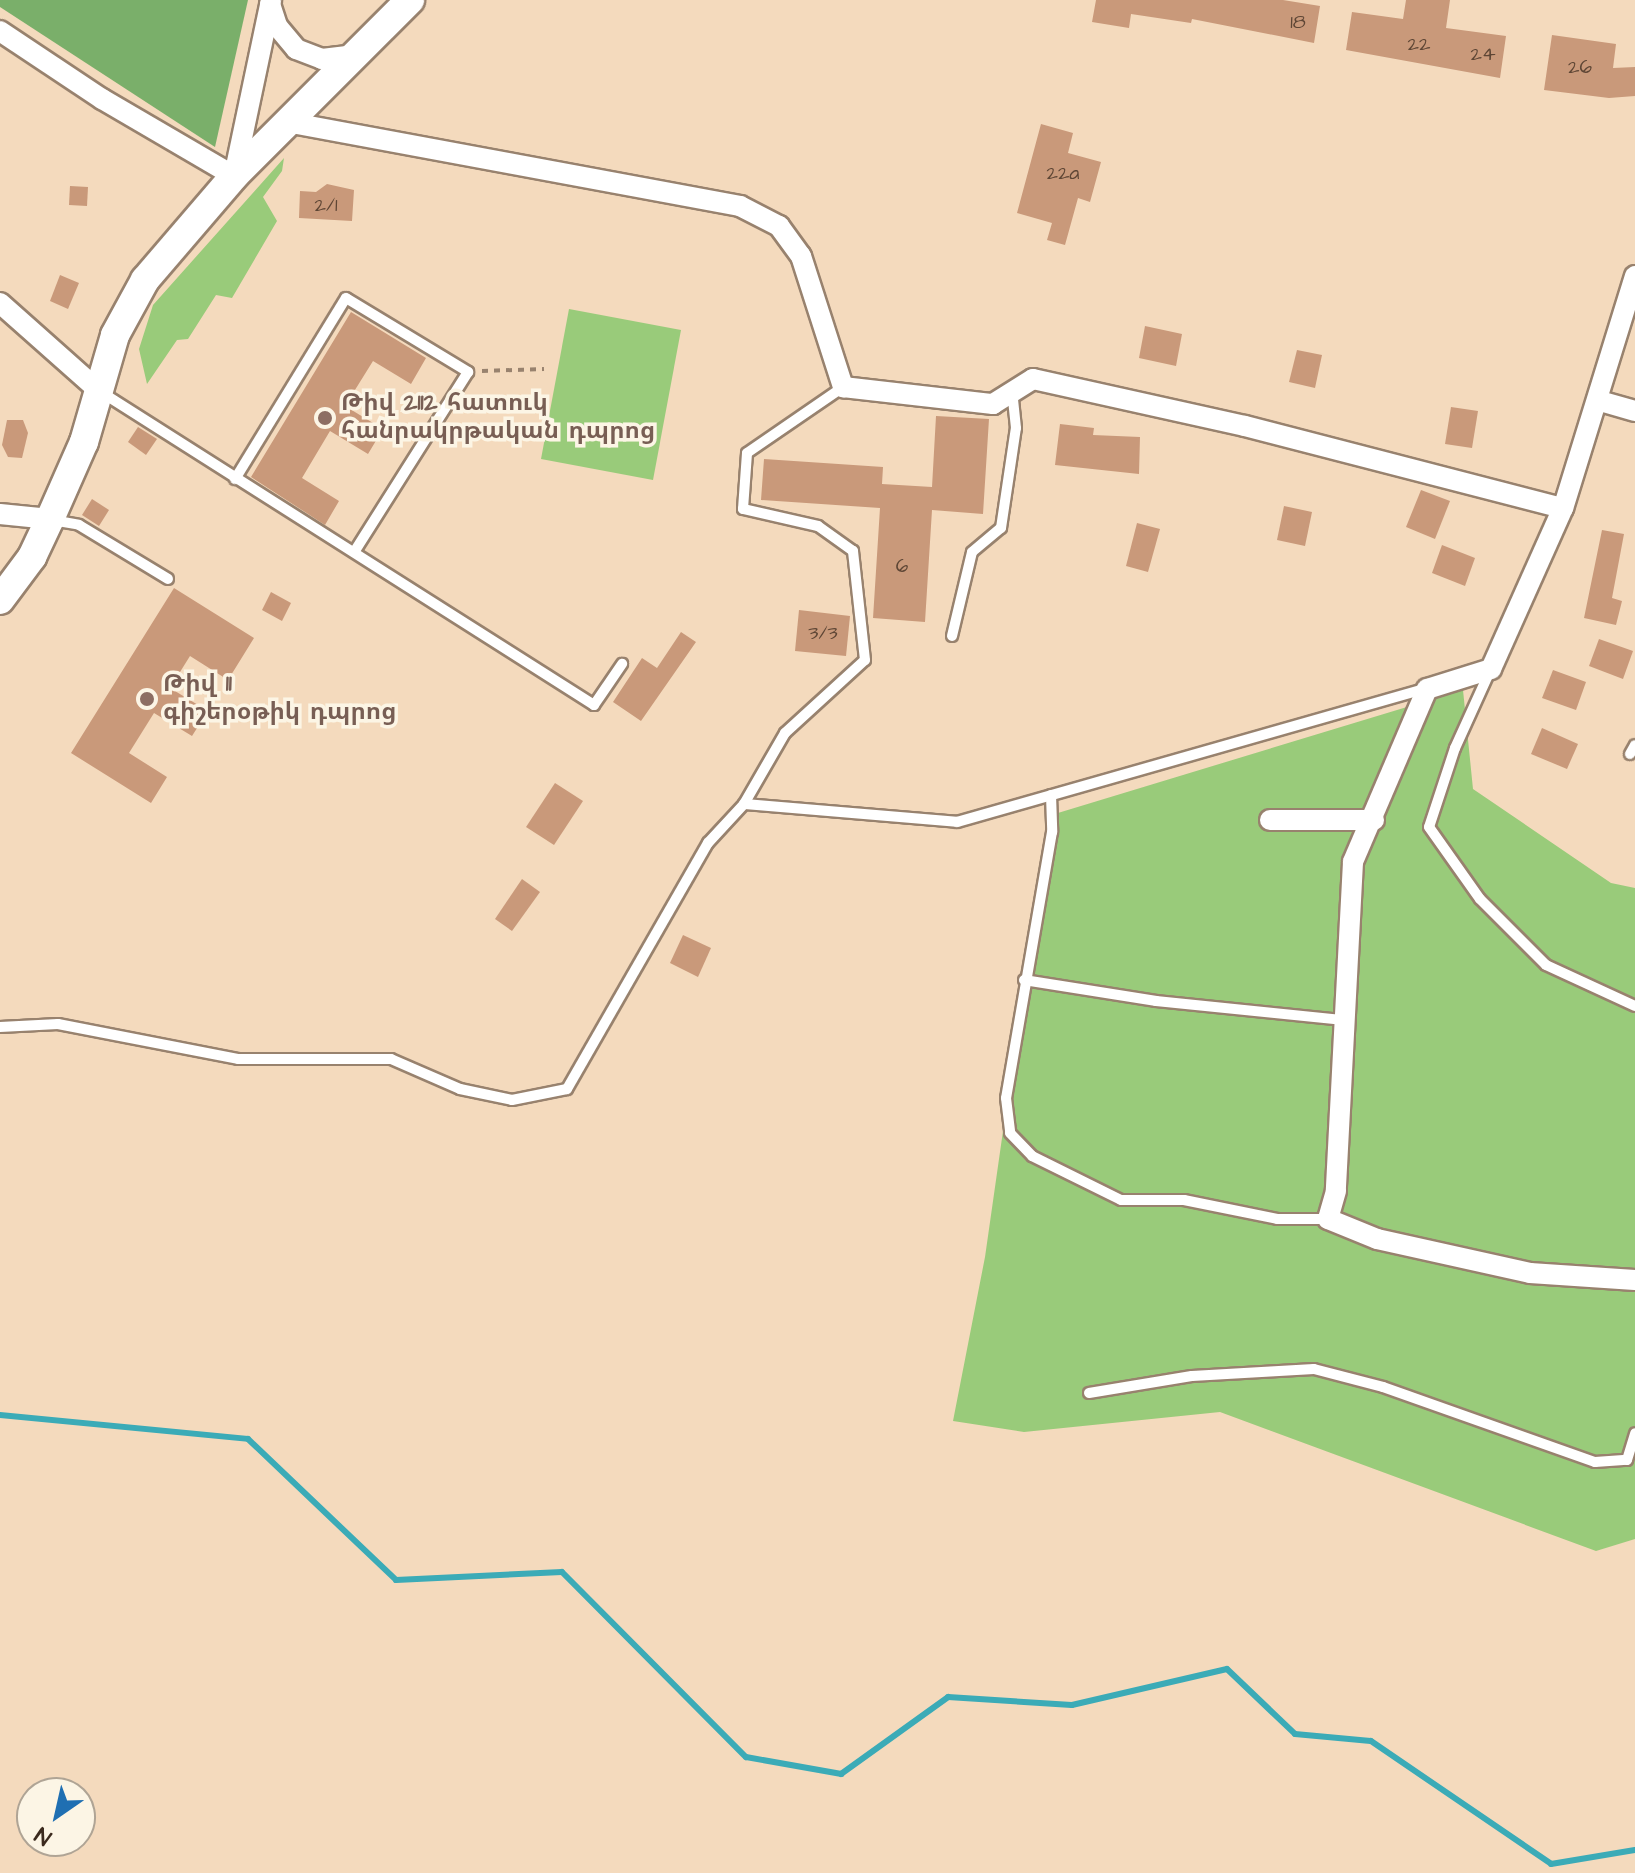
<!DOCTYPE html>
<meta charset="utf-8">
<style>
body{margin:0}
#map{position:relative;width:1635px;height:1873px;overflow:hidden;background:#f4dabd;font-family:"Architects Daughter","Noto Sans Armenian",sans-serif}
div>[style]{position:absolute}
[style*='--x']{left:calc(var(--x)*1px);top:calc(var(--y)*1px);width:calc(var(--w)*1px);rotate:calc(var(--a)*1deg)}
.green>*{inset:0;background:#99cb7a}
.forest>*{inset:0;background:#7aaf6a}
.stream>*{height:6px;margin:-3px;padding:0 3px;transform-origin:3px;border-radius:3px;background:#3babb7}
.building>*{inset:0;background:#c9997a}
.path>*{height:4px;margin-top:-2px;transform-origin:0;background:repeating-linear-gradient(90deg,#98826e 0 6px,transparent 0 12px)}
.roads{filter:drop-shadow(2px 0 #98826e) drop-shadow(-2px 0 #98826e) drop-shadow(0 2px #98826e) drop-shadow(0 -2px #98826e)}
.lane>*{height:10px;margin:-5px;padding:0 5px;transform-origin:5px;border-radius:5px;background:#fff}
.street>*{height:20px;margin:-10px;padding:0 10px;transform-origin:10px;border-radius:10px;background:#fff}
.secondary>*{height:28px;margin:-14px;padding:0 14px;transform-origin:14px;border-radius:14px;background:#fff}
.dots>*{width:22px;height:22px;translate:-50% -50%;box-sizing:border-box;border:4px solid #fcf5e5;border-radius:50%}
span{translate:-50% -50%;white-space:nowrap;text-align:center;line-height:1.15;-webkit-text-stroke:7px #fcf5e5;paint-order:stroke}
.number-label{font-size:20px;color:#5e4635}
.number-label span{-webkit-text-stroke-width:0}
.education-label{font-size:24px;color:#785e54;font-weight:700}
.left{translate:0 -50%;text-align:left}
.north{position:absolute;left:16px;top:1777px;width:80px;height:80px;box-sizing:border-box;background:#fcf5e5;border:2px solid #afa495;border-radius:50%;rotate:214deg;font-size:22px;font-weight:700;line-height:32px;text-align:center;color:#3b2a1e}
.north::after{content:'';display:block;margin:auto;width:28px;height:36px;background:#1f6fb2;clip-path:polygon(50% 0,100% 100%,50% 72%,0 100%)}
</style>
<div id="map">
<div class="green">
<i style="clip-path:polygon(284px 158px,282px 171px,263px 197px,277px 221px,232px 298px,216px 295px,188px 339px,177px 340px,147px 384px,139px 349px,153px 305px)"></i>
<i style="clip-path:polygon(569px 309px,681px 330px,653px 480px,541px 459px)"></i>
<i style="clip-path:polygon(1463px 690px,1473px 789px,1611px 883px,1635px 888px,1635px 1539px,1596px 1551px,1220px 1412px,1024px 1432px,953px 1421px,985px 1257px,1048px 816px)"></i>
</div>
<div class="forest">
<i style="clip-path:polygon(0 0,248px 0,215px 147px,0 7px)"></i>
</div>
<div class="stream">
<i style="--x:0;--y:1415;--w:249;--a:5.5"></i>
<i style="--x:248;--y:1439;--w:204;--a:43.6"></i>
<i style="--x:396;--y:1580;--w:166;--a:-2.8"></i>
<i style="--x:562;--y:1572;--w:261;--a:45.2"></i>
<i style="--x:746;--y:1757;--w:97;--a:10.1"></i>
<i style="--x:841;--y:1774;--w:132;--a:-35.7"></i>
<i style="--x:948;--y:1697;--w:124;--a:3.7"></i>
<i style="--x:1072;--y:1705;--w:159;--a:-13.1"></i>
<i style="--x:1227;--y:1669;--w:94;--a:43.7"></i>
<i style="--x:1295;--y:1734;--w:76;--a:5.3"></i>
<i style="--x:1371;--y:1741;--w:218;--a:34.3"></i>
<i style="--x:1551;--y:1864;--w:85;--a:-9.5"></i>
</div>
<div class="building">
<i style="clip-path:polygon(1096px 0,1283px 0,1320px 6px,1314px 43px,1192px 19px,1191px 23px,1131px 14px,1129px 28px,1092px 22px)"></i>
<i style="clip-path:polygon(1406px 0,1450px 0,1446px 28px,1506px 36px,1500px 78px,1346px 50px,1352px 12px,1403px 19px)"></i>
<i style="clip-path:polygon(1552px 35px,1616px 44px,1613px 68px,1635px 67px,1635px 96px,1609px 98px,1544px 90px)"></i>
<i style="clip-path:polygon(1041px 124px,1073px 133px,1068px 153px,1101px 162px,1090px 202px,1078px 198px,1065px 245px,1047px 240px,1052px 223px,1017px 213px)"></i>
<i style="clip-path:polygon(327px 184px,354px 190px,352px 221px,299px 218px,300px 191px,316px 192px)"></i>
<i style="clip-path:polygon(70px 186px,88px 187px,87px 206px,69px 205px)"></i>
<i style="clip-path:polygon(60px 275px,79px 283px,68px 309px,50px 301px)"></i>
<i style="clip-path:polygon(351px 312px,426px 358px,411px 384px,373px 361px,345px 406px,383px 429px,368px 454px,330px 431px,302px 478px,339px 501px,325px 525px,251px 477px)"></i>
<i style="clip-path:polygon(1145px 326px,1182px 334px,1176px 366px,1139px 358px)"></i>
<i style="clip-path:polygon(1297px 350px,1322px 355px,1315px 388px,1289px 382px)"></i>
<i style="clip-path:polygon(1451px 407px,1478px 411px,1472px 448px,1445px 444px)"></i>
<i style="clip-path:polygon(936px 416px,989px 419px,983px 514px,932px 510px,925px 622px,873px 618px,880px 508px,761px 500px,764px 459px,883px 467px,882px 484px,932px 487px)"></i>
<i style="clip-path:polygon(7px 420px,23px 420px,28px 433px,22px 458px,8px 457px,2px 445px)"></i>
<i style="clip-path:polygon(1060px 424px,1094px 428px,1093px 435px,1140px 437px,1139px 474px,1055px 465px)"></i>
<i style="clip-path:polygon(138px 427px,157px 439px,146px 455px,128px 442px)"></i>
<i style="clip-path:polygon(1421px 490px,1450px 501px,1435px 539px,1406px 527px)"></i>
<i style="clip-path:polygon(92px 499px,109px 510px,99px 526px,82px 515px)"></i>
<i style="clip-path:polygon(1284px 506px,1312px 512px,1305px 546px,1277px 540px)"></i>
<i style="clip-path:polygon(1137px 523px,1160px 529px,1148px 572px,1126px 566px)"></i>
<i style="clip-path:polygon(1602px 530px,1624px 534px,1612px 598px,1622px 601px,1616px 625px,1584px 618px)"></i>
<i style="clip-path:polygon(1442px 545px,1475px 558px,1465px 586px,1432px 573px)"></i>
<i style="clip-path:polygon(174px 588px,254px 638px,228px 680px,190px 656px,170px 688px,208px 711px,192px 736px,154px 713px,129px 753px,167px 777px,151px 803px,71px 753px)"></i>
<i style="clip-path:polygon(271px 592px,291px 603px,282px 621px,262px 610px)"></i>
<i style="clip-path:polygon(799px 610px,850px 616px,846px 656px,795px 651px)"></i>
<i style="clip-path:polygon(681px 632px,696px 642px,641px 721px,613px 702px,642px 658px,657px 668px)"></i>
<i style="clip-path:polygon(1599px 639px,1633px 651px,1623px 679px,1589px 666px)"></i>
<i style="clip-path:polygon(1553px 670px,1586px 682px,1576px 710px,1542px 698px)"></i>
<i style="clip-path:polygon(1542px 728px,1578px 744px,1567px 769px,1531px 754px)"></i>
<i style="clip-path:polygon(555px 783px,583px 801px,554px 845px,526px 827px)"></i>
<i style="clip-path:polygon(522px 879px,540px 892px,512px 931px,495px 919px)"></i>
<i style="clip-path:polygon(683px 935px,711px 948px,698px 977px,670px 963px)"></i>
</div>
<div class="path">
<i style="--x:482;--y:371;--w:62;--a:-1.8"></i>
</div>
<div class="roads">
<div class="lane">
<i style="--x:101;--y:392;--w:584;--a:32.41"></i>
<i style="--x:594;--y:705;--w:50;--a:-55.7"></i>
<i style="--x:235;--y:479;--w:212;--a:-58.5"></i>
<i style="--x:346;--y:298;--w:143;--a:31.2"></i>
<i style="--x:468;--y:372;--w:213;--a:122.3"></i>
<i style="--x:52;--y:520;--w:27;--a:10"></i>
<i style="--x:79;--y:525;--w:104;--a:31.2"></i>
<i style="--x:952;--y:636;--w:86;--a:-76.6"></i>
<i style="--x:972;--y:552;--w:38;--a:-40"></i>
<i style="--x:1001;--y:528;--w:101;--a:-81.5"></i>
<i style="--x:1016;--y:428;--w:36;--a:-96"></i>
<i style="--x:1490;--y:671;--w:85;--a:114.4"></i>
<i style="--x:1455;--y:748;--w:83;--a:108.2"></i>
<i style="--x:1429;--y:827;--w:88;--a:54.7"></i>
<i style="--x:1480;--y:899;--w:93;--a:45"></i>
<i style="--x:1546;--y:965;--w:98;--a:24.7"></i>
<i style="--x:1630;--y:754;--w:10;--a:-61"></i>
<i style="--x:1051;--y:795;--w:37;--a:88"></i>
<i style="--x:1052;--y:832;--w:270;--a:99.8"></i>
<i style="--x:1006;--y:1098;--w:35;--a:83"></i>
<i style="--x:1010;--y:1133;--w:32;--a:46"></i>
<i style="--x:1032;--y:1156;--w:99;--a:26.3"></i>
<i style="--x:1121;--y:1200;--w:63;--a:0"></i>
<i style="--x:1184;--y:1200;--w:95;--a:11.5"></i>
<i style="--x:1277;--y:1219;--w:51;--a:0"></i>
<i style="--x:744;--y:804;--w:214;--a:4.8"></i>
<i style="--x:957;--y:822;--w:487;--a:-15.9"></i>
<i style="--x:1024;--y:980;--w:134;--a:9"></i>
<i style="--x:1156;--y:1001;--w:189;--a:5.8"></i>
<i style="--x:0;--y:1027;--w:58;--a:-3"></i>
<i style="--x:58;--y:1024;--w:183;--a:11"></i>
<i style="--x:238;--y:1059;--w:153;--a:0"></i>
<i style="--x:391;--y:1059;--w:75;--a:23.5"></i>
<i style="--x:460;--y:1089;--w:53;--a:11.9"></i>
<i style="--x:512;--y:1100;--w:56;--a:-11.3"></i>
<i style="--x:567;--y:1089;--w:284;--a:-60.2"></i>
<i style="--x:708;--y:843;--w:53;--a:-47.3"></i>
<i style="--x:744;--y:804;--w:82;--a:-60"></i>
<i style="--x:785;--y:733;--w:108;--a:-42.4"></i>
<i style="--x:865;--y:660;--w:110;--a:-96.3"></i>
<i style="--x:853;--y:551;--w:43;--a:-144.5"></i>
<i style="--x:818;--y:526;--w:77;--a:-167.2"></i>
<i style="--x:743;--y:509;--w:56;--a:-85.9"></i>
<i style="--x:747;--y:453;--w:116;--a:-34.5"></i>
<i style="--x:1089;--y:1393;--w:104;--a:-9.4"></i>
<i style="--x:1192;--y:1376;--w:122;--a:-3.3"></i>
<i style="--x:1314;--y:1369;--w:71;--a:14.6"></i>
<i style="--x:1383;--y:1387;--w:225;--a:19.5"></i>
<i style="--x:1595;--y:1462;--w:32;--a:-4"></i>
<i style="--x:1627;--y:1460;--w:28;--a:-73"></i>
</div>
<div class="street">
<i style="--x:270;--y:4;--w:23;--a:72"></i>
<i style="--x:277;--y:26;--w:30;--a:50"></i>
<i style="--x:296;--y:49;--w:28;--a:21"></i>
<i style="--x:322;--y:59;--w:34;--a:-7"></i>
<i style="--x:0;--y:31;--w:123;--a:33.7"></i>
<i style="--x:102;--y:99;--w:153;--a:30.3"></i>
<i style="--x:234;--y:176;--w:180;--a:-78.1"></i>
<i style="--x:292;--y:123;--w:456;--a:10.5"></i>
<i style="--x:740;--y:206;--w:44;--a:27.1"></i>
<i style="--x:779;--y:226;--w:37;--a:54"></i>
<i style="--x:801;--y:256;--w:138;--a:72.2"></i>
<i style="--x:843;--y:387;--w:151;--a:6.5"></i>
<i style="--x:993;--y:404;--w:47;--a:-32"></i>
<i style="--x:1033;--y:379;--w:217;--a:12.5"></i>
<i style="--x:1245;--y:426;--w:328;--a:14.5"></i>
<i style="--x:1635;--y:276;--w:243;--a:107.2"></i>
<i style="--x:1563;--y:508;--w:176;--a:114.1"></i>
<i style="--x:1491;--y:669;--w:67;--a:162.6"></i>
<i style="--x:1427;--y:689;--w:188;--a:113.2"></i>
<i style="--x:1353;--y:862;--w:329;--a:93"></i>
<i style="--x:1336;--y:1191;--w:29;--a:106"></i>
<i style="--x:1328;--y:1219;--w:53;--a:22.2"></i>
<i style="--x:1377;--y:1239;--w:157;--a:12.5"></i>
<i style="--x:1530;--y:1273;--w:105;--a:3.8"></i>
<i style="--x:0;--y:303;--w:132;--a:41.6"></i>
<i style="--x:1600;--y:401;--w:36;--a:16"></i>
<i style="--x:0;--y:514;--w:50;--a:5.7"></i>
<i style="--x:1270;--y:820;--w:104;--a:0"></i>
</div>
<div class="secondary">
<i style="--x:0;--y:600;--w:54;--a:-53.3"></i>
<i style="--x:32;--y:557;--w:42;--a:-64.7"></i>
<i style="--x:50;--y:519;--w:84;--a:-66.2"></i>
<i style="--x:84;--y:442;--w:111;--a:-73.8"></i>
<i style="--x:115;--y:335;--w:63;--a:-61.4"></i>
<i style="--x:145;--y:280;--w:137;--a:-49.4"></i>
<i style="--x:234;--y:176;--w:249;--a:-45"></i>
</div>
</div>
<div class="dots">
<i style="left:325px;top:418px;background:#8d6e63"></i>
<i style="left:147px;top:699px;background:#8d6e63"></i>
</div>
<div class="number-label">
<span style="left:1298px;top:22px">18</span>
<span style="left:1419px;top:44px">22</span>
<span style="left:1483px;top:54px">24</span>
<span style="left:1580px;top:67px">26</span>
<span style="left:1063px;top:173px">22a</span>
<span style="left:326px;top:205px">2/1</span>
<span style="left:902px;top:566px">6</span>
<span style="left:823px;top:633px">3/3</span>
</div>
<div class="education-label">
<span class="left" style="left:341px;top:418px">Թիվ 2112 հատուկ<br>հանրակրթական դպրոց</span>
<span class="left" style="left:163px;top:699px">Թիվ 11<br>գիշերօթիկ դպրոց</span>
</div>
<div class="north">N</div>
</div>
